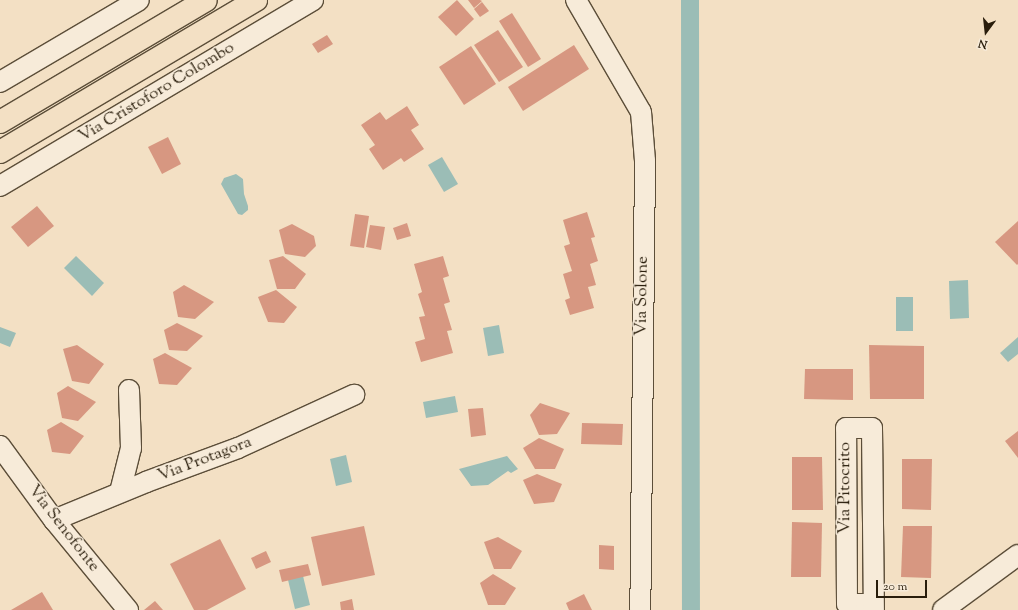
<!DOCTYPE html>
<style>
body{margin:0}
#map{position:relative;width:1018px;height:610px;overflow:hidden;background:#f3e0c4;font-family:"Sorts Mill Goudy",serif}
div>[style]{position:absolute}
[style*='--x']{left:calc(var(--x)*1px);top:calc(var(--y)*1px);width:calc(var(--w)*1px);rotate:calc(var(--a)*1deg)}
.water>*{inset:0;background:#9bbdb6}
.canal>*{height:18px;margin:-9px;padding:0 9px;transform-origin:9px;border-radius:9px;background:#9bbdb6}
.building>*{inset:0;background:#d79781}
.roads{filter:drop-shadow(1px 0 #5c4e39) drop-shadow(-1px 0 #5c4e39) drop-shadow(0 1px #5c4e39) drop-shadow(0 -1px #5c4e39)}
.minor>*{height:20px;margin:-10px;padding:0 10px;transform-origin:10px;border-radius:10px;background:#f7ebd9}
.major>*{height:22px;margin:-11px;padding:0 11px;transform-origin:11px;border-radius:11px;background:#f3e0c4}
span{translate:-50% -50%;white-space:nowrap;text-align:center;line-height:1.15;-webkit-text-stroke:3px #f7ebd9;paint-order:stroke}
.street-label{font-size:17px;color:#291d0b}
.north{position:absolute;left:966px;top:12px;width:40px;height:40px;-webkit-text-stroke:3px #f7ebd9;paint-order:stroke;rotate:195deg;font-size:11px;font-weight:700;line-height:16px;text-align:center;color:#291d0b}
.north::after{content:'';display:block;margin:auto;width:14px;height:18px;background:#291d0b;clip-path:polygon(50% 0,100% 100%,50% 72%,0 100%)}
.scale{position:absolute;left:876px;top:580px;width:51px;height:18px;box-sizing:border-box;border:2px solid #291d0b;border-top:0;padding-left:5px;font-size:12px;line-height:14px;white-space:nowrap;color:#291d0b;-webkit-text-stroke:3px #f7ebd9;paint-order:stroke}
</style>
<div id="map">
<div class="water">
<i style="clip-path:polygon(442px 157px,458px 184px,444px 192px,428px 165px)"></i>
<i style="clip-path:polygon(236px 174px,243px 179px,244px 194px,248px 206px,248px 210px,242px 215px,238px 214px,221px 184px,224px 178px)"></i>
<i style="clip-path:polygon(76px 256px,104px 283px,92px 296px,64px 268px)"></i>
<i style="clip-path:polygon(968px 280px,969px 318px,950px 319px,949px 281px)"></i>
<i style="clip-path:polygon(896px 297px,913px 297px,913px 331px,896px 331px)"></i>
<i style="clip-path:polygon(499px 325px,504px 353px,488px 356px,483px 328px)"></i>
<i style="clip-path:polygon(0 327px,16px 333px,10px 347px,0 343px)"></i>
<i style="clip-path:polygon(1018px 337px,1018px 354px,1008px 362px,1000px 353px)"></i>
<i style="clip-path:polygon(455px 396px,458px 412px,426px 418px,423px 402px)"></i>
<i style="clip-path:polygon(346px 455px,352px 482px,336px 486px,330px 459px)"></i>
<i style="clip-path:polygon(507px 456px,518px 469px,511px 473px,508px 471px,488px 485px,471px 486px,459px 469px)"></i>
<i style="clip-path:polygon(303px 576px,310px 605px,295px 609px,288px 580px)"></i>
</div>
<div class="canal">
<i style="--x:690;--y:0;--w:610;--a:89.91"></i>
</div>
<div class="building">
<i style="clip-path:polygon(457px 0,474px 19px,456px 36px,438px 17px)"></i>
<i style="clip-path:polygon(468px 0,480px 0,482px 1px,474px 8px)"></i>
<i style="clip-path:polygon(482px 2px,489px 11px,480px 17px,474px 9px)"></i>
<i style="clip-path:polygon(512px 13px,541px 59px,528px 67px,499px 21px)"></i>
<i style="clip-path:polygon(498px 30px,523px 67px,499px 82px,474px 45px)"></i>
<i style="clip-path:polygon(327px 35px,333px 44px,318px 53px,312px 44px)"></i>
<i style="clip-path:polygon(574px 45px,589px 69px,523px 111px,508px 87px)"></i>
<i style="clip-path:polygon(471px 46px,496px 84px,464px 105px,439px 67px)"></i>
<i style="clip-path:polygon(407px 106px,419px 125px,411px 130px,424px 149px,404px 162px,401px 158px,383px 170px,369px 149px,375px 145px,361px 125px,380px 112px,386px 120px)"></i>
<i style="clip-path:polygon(168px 137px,181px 164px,162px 174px,148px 147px)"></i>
<i style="clip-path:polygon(37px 206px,54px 226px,28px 247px,11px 227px)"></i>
<i style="clip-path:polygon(587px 212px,595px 237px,591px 238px,598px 261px,590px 264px,596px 285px,588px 287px,594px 308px,570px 315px,565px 300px,570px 298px,563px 274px,572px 271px,564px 246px,570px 244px,563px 220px)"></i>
<i style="clip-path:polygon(355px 214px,369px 216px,364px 248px,350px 246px)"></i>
<i style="clip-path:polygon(1018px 221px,1018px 264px,1017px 265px,995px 242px)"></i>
<i style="clip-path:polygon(407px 223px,411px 236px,397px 240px,393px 228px)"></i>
<i style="clip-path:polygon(292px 224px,314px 236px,316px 246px,305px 257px,285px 254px,279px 230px)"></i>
<i style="clip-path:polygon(370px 225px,385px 227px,381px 250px,366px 247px)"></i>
<i style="clip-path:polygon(283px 256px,306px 274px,295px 289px,277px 289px,269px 260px)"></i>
<i style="clip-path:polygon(443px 256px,449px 276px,443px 278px,450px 302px,444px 304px,452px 330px,447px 331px,453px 353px,421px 362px,415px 342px,425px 339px,419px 317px,425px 316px,418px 294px,422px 292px,414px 264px)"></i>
<i style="clip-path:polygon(184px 285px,214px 302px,195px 319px,178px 317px,173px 292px)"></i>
<i style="clip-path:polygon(276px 290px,297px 307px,284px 323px,268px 322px,258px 297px)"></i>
<i style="clip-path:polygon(177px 323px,203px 336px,187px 351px,169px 350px,164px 330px)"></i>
<i style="clip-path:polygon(77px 345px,104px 364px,89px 384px,72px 381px,63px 349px)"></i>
<i style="clip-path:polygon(869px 345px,924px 346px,924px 399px,870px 399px)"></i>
<i style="clip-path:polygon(165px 353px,192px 368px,177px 385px,159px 384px,153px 359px)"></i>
<i style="clip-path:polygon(805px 369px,853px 369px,853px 400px,804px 399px)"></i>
<i style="clip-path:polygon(68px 386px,96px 402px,78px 421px,62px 418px,57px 393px)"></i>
<i style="clip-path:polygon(540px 403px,570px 413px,557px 434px,539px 435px,530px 415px)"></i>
<i style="clip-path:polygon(483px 408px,486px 435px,471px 437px,468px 409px)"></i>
<i style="clip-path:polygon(61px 422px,84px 436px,70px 454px,52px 452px,47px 430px)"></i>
<i style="clip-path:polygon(582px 423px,623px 424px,622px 445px,581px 444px)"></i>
<i style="clip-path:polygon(1018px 431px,1018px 458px,1005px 441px)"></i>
<i style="clip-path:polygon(539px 438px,564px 449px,555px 469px,535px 469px,523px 448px)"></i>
<i style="clip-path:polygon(792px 457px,822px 457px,823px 510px,792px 510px)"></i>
<i style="clip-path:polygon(902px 459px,932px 459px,931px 510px,902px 509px)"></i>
<i style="clip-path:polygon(537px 474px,562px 484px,554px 502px,534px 504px,523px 480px)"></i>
<i style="clip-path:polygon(792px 522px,822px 523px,821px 577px,791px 577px)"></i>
<i style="clip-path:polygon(364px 526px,375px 575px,322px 586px,311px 537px)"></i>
<i style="clip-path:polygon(903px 526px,932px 526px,931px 578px,901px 577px)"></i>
<i style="clip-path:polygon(498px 537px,522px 551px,511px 569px,494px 569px,484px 542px)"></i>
<i style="clip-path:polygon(220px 539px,246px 589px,207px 610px,194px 610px,170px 564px)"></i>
<i style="clip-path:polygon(599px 545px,614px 546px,614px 570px,599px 569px)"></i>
<i style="clip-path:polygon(266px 551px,271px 562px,256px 569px,251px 558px)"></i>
<i style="clip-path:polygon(308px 564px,311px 575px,282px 582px,279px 570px)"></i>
<i style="clip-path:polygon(493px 574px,516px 588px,505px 605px,488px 605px,480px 583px)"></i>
<i style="clip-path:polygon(42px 592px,53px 610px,11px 610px)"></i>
<i style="clip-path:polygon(584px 594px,592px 610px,569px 610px,566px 603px)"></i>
<i style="clip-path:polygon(352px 599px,354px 610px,341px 610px,340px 602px)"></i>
<i style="clip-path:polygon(155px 601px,163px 610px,144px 610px)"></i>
</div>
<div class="roads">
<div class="minor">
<i style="--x:576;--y:0;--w:129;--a:59.9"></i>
<i style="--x:641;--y:112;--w:49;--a:85.3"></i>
<i style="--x:645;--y:161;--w:449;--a:90.6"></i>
<i style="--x:0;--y:82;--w:161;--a:-30.5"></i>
<i style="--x:0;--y:186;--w:364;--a:-30.7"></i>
<i style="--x:0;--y:446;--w:92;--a:53.9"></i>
<i style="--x:54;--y:520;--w:117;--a:50.6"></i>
<i style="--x:120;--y:492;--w:45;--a:-76"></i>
<i style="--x:131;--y:448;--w:58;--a:-92"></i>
<i style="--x:54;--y:520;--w:100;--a:-22.4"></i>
<i style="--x:146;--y:482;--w:98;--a:-20.3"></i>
<i style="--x:238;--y:448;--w:128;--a:-24.6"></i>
<i style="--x:873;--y:604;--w:26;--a:180"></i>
<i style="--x:847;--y:604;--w:176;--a:-90.3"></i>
<i style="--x:846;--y:428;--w:26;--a:0"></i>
<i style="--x:872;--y:428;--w:182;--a:89.4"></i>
<i style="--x:943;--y:610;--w:93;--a:-36.3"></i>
</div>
<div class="major">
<i style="--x:0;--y:122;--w:239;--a:-30.6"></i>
<i style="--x:0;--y:152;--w:298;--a:-30.7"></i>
</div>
</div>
<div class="street-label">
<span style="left:157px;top:93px;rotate:-31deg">Via Cristoforo Colombo</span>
<span style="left:643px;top:296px;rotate:-89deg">Via Solone</span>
<span style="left:205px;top:460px;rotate:-21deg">Via Protagora</span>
<span style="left:846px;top:488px;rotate:-90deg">Via Pitocrito</span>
<span style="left:63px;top:529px;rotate:52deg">Via Senofonte</span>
</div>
<div class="north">N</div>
<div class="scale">20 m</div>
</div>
